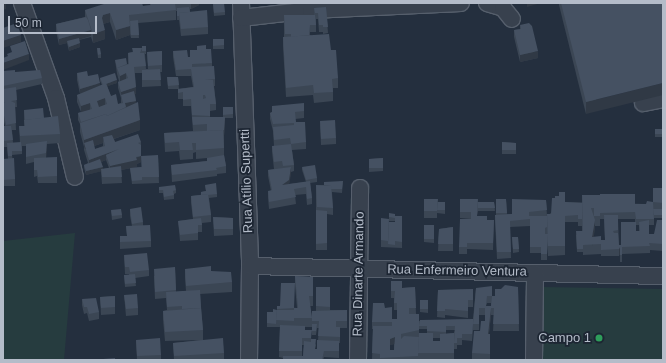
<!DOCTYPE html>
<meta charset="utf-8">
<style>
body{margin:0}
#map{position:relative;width:666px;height:363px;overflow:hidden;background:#242f3e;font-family:Helvetica,sans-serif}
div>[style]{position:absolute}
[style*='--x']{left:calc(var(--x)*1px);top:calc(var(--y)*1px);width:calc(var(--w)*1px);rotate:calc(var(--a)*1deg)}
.green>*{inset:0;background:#263c3f}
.roads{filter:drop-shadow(1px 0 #565f6c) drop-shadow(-1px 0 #565f6c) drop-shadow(0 1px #565f6c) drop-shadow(0 -1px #565f6c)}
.minor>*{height:16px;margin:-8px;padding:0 8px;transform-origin:8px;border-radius:8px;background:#38414e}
.wall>*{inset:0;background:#3b4654}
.shaded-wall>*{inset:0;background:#303945}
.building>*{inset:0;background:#455162}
.dots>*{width:11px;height:11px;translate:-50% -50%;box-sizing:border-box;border:2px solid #1d2633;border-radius:50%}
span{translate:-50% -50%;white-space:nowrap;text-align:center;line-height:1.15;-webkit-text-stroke:3.5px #1d2633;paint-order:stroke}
.street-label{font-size:13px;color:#b4bcc9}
.poi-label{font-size:13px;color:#b4bcc9}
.right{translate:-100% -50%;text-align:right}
.frame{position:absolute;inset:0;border:4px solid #b4bcc9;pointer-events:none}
.scale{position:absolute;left:8px;top:16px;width:89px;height:18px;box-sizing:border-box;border:2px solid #b4bcc9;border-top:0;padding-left:5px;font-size:12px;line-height:14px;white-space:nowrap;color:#b4bcc9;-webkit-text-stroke:3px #1d2633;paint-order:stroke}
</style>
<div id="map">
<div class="green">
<i style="clip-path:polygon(75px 233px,64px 360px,3px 360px,3px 241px)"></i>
<i style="clip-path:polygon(543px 287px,663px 289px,663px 360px,542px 360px)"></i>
</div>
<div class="roads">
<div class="minor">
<i style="--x:22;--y:3;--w:101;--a:70.3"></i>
<i style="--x:56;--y:98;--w:81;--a:76.5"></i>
<i style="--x:241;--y:3;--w:263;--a:88"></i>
<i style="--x:250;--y:266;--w:94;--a:90.6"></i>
<i style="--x:487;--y:3;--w:17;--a:17"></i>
<i style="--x:503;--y:8;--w:14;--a:51"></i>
<i style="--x:241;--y:18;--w:70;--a:-6.5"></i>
<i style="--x:311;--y:10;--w:150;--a:-2.7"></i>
<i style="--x:643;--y:103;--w:20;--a:-11"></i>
<i style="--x:250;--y:266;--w:413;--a:1.4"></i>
<i style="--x:358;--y:360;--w:172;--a:-89.3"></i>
<i style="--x:534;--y:360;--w:87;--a:-89.3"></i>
</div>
</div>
<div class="wall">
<i style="clip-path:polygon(150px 3px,199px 3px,199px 5px,191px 9px,190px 9px,190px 12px,208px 27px,208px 34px,181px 36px,179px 20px,177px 20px,177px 11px,176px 11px,176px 20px,138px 23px,139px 38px,131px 38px,130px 34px,130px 35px,116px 40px,110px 22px,103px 24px,105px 39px,93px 43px,91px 37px,79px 40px,80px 47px,69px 51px,67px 43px,59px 45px,56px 31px,56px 24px,85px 17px,85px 10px,143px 6px,150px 5px)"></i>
<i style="clip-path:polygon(559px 3px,663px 3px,586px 114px,559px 5px)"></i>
<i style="clip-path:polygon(213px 4px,225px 12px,225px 15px,214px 16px)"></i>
<i style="clip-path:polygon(326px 7px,328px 33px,323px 34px,323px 32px,319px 32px,318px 19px,316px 19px,316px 32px,310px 32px,310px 35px,331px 50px,338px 78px,338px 88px,333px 88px,333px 101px,314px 103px,313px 95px,286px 97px,283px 47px,283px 37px,284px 37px,284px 15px,314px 15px,314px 8px)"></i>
<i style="clip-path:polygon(520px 25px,538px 58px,520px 62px,514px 37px,514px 30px,520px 29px)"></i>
<i style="clip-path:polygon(213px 39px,224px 39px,224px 49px,213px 49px)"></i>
<i style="clip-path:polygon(evenodd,146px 46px,146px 54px,145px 54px,146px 69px,148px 69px,147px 52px,162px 51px,162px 72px,160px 72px,161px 86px,142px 87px,142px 73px,135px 73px,136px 94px,135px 94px,140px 130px,114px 139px,115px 142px,141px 142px,141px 162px,137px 164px,137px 167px,121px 170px,122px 183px,102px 184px,101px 171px,86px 175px,84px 168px,84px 165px,88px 163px,84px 150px,84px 147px,80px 132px,80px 124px,78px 120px,78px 113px,81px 112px,77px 102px,77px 95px,80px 94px,77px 80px,77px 73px,88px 76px,100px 86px,102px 85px,100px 81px,100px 78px,117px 83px,107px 86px,111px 96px,118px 104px,121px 103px,121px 98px,118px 88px,118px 82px,119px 81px,117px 74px,115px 60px,127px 64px,128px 64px,128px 53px,132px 52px,146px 46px,103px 143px,103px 146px,95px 149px,94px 146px,103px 143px,146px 46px,106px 160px,109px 168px,103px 169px,101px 162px,106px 160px)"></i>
<i style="clip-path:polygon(97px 48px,101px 54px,101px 58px,98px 58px)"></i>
<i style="clip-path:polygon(206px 49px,212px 63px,212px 66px,215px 79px,215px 86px,214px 86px,216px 104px,216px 110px,210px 111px,210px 117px,223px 117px,223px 107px,233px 107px,233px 118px,225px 118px,225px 124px,224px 136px,224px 155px,226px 166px,226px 173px,217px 174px,217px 176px,172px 182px,171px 165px,207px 161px,207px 158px,196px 159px,196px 152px,193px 153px,193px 159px,180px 160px,179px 151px,165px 152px,164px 133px,193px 131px,191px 106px,183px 106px,183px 99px,178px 99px,178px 89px,193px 87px,191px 76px,176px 76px,173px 57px,173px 51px,188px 57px,190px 57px)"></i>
<i style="clip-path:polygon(3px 71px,15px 72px,42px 78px,42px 84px,16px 90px,17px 107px,15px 107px,16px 130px,12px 130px,13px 143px,20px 143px,19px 126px,24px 126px,24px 110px,44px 118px,60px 134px,60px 143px,47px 144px,46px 158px,57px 176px,57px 183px,38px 183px,37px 176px,34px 177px,34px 162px,26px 164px,26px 146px,22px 146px,22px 154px,12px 155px,15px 179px,15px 186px,3px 186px,3px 159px,8px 159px,7px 147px,3px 147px,3px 126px,5px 126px,3px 118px)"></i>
<i style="clip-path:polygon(167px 77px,178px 77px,179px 89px,168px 89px)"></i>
<i style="clip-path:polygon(272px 106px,304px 111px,304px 118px,295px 119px,296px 122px,306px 142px,306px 149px,292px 150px,294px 165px,294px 171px,291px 172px,289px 184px,306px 182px,302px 170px,302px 167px,317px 178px,317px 182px,310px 183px,312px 198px,312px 204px,307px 205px,306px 194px,295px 195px,296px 204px,269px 209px,268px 198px,268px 191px,271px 191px,268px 176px,268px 170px,274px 169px,272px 152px,272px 146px,274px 146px,273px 131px,270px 119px,270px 113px,272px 112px)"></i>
<i style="clip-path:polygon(320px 121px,336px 138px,336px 144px,321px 145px)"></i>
<i style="clip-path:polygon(655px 129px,663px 129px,663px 137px,655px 137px)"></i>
<i style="clip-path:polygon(502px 142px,516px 143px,516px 154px,502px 154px)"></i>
<i style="clip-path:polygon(158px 155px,159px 183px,132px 184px,130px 168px,142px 167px)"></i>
<i style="clip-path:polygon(383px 158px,383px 171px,369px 172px,369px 159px)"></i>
<i style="clip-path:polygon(343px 181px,342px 193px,332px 192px,333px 208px,333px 215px,327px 214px,327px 250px,316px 250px,316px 185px,324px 185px)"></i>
<i style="clip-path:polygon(205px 185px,217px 194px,217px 197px,209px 198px,211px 215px,211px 222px,202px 223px,202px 232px,198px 232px,198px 240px,180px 241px,178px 221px,193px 219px,191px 203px,191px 196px,201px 195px,201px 192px,206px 191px)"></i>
<i style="clip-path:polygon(159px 187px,176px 190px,176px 193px,174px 194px,174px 199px,164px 200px,163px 193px,159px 193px)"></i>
<i style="clip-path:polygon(evenodd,663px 188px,663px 218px,654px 218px,654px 225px,649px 225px,649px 234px,654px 234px,663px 220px,663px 251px,650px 250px,650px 253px,622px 254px,622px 262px,620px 262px,620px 253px,619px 256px,601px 256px,601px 252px,601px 254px,583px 255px,583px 252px,577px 252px,576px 235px,582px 231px,582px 226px,578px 226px,578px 222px,565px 222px,565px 255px,548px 256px,547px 242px,547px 260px,541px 260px,541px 253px,530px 253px,530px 226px,510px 227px,511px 258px,497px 259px,495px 221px,495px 215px,496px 215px,496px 199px,506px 199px,507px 214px,512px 214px,546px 200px,547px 216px,565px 202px,646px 204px,653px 202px,663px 188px,600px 219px,604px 219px,605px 240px,601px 240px,593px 237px,595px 226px,600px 226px,600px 219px,663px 188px,618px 219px,635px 219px,635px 222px,621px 245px,619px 245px,618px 219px,663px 188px,636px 225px,639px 225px,639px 231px,636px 231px,636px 225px)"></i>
<i style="clip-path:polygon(424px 199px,438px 202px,445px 202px,445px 214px,437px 213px,437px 211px,437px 218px,424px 218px)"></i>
<i style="clip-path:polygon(460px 199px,478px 202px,494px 202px,495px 211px,478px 211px,477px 216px,487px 220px,494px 220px,493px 250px,467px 249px,467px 254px,459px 254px,459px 247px,471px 219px,460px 218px)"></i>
<i style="clip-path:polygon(130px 209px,143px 222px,143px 225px,151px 241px,151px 247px,120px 249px,120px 236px,127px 236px,126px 226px,132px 226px,130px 216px)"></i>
<i style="clip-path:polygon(111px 210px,122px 215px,122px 218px,112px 220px)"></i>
<i style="clip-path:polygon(389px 213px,395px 217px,402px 216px,402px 248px,381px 247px,381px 218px,389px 222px,395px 222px,395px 221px,389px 221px)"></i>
<i style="clip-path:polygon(213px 217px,233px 218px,233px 235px,214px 236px)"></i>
<i style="clip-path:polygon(424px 225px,434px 225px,434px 243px,424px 242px)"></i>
<i style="clip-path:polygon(453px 227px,453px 251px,438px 251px,439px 229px)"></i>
<i style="clip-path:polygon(512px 237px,518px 237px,519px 252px,513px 253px)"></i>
<i style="clip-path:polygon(124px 255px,149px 270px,149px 276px,135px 278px,136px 286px,125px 287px,124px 275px,129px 275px,129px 274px,125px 274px)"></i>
<i style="clip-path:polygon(175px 267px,176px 292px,186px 291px,185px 278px,185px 269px,211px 271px,232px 282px,232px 292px,200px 294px,203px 330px,203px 340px,224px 353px,224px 360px,174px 360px,173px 343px,202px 340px,165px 341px,163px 320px,163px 311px,167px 310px,166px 298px,155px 299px,154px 276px)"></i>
<i style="clip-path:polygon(evenodd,295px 276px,313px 277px,313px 306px,310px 306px,312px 318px,316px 311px,316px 287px,330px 287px,330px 310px,347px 310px,347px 328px,340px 328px,340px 343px,339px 343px,339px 358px,324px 357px,323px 360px,283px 360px,283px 358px,279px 357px,280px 327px,267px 327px,267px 312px,273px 312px,277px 310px,277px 306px,297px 308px,295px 286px,295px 276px,305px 327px,312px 327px,312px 335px,316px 335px,317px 328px,319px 328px,318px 340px,317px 349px,315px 349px,316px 345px,305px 330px,305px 327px,295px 276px,302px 345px,304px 345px,303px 356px,302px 356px,302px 345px)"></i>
<i style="clip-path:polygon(evenodd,391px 281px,402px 288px,415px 287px,416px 314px,419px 321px,473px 319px,476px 288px,492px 296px,495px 296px,501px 289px,518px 287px,519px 331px,493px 331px,494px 315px,491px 315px,489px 334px,490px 334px,490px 360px,472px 360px,472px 353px,485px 321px,485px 315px,479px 315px,479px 330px,473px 330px,472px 341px,462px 340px,462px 345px,457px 345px,457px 349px,454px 349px,454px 360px,372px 360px,373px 329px,372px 329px,372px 322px,385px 308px,392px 319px,397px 319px,397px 310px,394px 310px,394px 298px,391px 298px,391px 281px,487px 303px,491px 303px,491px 306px,486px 306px,487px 303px,391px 281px,419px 329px,427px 329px,427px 333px,419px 333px,419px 329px,391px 281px,446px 330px,455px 330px,454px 333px,446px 334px,446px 330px,391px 281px,433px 338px,440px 338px,440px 341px,433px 341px,433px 338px,391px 281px,394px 344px,394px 350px,390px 350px,390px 345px,394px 344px)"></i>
<i style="clip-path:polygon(473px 289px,473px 307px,468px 307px,468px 318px,445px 315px,445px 318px,437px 317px,438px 290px)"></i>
<i style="clip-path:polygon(124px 295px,138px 308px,138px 315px,126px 316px)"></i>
<i style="clip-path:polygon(115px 296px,115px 314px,101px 315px,100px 297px)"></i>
<i style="clip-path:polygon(82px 299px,99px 312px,99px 319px,89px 321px,87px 313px,84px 314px,82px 305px)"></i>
<i style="clip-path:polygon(420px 300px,428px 300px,428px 313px,420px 312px)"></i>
<i style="clip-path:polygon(136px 340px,161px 355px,161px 360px,137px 360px)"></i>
</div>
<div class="shaded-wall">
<i style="clip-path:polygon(4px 3px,6px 3px,6px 9px,3px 10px,3px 4px)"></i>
<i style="clip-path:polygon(191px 3px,199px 3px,199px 5px,191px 9px)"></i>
<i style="clip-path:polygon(527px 3px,541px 3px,527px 7px)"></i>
<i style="clip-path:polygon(110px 13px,110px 22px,103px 24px,102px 18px,103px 15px)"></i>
<i style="clip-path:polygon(130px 26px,130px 35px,116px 40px,116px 30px)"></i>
<i style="clip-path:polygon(91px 30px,91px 36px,68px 43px,67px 41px,67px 43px,59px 45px,59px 39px)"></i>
<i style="clip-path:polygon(105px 30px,105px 39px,93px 43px,93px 34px)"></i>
<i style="clip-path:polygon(21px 35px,21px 42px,3px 48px,3px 41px)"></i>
<i style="clip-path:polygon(80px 43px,80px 47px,69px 51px,69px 47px)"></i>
<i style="clip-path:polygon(538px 51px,538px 58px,520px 62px,520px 55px)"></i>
<i style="clip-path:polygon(29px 54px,29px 60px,3px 70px,3px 63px)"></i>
<i style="clip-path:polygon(126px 73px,126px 80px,120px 82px,120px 76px)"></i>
<i style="clip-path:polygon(117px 80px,117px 83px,103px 88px,103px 85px)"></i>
<i style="clip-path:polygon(100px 83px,100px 89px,80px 96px,80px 89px)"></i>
<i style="clip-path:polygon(663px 83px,663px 95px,586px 114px,586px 102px)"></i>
<i style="clip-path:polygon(136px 87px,136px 94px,122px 99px,121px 92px)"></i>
<i style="clip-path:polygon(105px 98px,105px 105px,97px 108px,97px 101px)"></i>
<i style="clip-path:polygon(136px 101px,136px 107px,127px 115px,125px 103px)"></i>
<i style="clip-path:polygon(90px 103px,90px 110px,81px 113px,81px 106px)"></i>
<i style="clip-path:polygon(225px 117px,225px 124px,224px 136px,224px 130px)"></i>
<i style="clip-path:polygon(140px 120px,140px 130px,104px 142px,103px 137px,103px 143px,85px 149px,84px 146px,84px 140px)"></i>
<i style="clip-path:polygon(47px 141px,47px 148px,46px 160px,46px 153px)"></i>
<i style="clip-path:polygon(119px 149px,106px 155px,106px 160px,89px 167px,89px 160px)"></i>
<i style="clip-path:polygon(141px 156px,141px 162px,137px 164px,137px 167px,110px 172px,110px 166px)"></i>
<i style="clip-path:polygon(103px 167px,103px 171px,86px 175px,86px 171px)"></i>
<i style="clip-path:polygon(291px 167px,291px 174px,289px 186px,282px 185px)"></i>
<i style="clip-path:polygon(595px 220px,595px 230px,592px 246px,592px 237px)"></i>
<i style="clip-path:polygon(620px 247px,620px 253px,619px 256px,619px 249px)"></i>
<i style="clip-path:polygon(491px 308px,491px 315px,488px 341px,488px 334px)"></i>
<i style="clip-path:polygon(395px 337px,395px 344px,390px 345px,390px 339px)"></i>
</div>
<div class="building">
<i style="clip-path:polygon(107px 3px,142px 3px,143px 6px,151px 5px,150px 3px,175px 3px,176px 10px,129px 15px,130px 26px,116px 30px,110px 13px,103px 15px,102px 18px,105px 30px,93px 34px,85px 10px)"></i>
<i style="clip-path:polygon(224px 3px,225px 12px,214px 13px,213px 4px)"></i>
<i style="clip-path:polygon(561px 3px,663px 3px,663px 83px,586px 102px)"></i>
<i style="clip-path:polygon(189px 7px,190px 12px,179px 13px,179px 16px,177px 16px,177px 8px)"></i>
<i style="clip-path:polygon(326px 7px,328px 27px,323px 27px,323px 25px,319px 25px,318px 13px,315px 13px,314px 8px)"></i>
<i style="clip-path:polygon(207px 10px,208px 27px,181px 29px,179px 13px)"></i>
<i style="clip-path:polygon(284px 15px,315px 15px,316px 25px,310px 25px,309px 35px,291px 37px,291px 34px,285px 34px)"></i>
<i style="clip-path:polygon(86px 17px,88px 20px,91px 30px,59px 39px,56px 24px)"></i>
<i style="clip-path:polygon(138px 20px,139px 35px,131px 35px,130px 21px)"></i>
<i style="clip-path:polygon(17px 23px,21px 35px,3px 41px,3px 28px)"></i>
<i style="clip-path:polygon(529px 23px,532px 26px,538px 51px,520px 55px,514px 30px,521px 29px,520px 25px)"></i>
<i style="clip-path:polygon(329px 34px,331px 50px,336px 50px,338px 78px,332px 79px,333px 92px,314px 93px,313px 85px,286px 88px,283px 37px)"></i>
<i style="clip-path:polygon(79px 38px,80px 43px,69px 47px,67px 41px)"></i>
<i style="clip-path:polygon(213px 39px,224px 39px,224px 45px,213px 46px)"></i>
<i style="clip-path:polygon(25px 41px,29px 54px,3px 63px,3px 58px,8px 56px,7px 54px,12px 52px,10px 46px)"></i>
<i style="clip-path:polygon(evenodd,206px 45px,206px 49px,211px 49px,212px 63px,192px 64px,192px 67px,214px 66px,215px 79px,205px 80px,213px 80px,216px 104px,210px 104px,210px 116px,192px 115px,191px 99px,183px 100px,183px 92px,178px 93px,178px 89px,194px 87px,191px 69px,176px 70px,173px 51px,187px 50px,188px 57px,190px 57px,190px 50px,197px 50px,197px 46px,206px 45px,203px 95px,205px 95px,206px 98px,203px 99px,203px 95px)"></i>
<i style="clip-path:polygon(142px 46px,146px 46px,146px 51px,142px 51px)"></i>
<i style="clip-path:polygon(97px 48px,100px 48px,101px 54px,98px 55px)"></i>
<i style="clip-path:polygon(132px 48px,142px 48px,140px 53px,144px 53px,146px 66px,134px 67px,136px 87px,121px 92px,118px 82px,128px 78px,126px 73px,120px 76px,117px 68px,129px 64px,128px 53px,133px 52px)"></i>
<i style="clip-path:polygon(162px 51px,162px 65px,148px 66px,147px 52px)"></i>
<i style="clip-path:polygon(126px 58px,127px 64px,117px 68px,115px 60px)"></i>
<i style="clip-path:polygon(160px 69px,161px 80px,142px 80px,142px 70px)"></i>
<i style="clip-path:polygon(15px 70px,15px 72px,40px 70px,42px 78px,3px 86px,3px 71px)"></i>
<i style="clip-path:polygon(87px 71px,88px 76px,98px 74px,100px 83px,80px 89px,77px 73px)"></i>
<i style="clip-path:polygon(115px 73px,117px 80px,103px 85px,100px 78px)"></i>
<i style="clip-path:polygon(167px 77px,178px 77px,179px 85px,168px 86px)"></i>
<i style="clip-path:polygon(evenodd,106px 83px,111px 96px,116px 94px,118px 104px,123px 103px,121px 95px,134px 91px,136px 101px,125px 103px,126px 107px,109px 115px,107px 116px,106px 114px,81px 122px,78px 113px,92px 109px,90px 103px,81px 106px,77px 95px,106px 83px,105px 98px,107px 104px,99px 107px,97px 101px,105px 98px)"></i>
<i style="clip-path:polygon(16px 87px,17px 100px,11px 101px,15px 103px,16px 123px,6px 125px,3px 111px,3px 103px,5px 102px,3px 102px,3px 89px)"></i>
<i style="clip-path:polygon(138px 102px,140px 120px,84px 140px,80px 123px,106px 114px,107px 116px)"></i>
<i style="clip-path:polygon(304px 103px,304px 111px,295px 112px,296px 122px,305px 122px,306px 142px,291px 144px,290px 138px,274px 140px,273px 127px,294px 125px,294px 123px,273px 124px,270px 113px,272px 112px,272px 106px)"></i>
<i style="clip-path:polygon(223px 107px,233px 107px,233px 114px,223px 115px)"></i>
<i style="clip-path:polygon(43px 108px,44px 118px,25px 120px,24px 110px)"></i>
<i style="clip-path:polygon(58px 116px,60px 134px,20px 136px,19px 126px,25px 126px,24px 120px)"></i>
<i style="clip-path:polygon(192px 117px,225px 117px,224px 130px,207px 131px,207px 124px,193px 125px)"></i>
<i style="clip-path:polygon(335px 120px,336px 138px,321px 139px,320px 121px)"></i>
<i style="clip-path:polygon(3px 126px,11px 126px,13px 140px,3px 141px)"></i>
<i style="clip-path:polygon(655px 129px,663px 129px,663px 134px,655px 134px)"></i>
<i style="clip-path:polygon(223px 130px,224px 148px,196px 150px,196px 143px,192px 143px,193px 150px,180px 150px,179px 142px,165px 143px,164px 133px)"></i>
<i style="clip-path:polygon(138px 134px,141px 142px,138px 143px,141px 145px,141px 156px,136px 157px,137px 160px,110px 166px,106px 155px,119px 149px,89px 160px,84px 143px,93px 140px,95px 149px,105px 146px,103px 137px,112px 135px,115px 142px)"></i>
<i style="clip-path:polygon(47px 141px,46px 153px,26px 157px,26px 144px)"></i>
<i style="clip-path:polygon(21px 142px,22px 151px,12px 151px,12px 156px,8px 156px,7px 143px)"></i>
<i style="clip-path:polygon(502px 142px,516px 143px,516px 150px,502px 150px)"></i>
<i style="clip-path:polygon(291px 144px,294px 165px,283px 166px,282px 161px,274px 162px,272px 146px)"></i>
<i style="clip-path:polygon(158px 155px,159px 177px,142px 177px,141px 156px)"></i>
<i style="clip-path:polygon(224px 155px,226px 166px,216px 168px,217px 170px,172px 175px,171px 165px,207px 161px,207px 158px)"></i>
<i style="clip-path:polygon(57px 157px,57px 176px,38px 177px,37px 170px,34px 170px,34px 158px)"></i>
<i style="clip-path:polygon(14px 158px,15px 179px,3px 180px,3px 159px)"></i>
<i style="clip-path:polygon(383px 158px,383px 168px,369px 168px,369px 159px)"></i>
<i style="clip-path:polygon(100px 159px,103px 167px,86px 171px,84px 165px)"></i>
<i style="clip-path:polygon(315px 165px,317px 178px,306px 180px,302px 167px)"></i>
<i style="clip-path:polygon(121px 166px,122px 177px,102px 177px,101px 169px)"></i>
<i style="clip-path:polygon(142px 167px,142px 180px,132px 181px,130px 168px)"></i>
<i style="clip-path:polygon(291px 167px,289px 180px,282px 185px,310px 181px,312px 198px,307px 199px,306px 187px,294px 189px,296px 197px,269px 202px,268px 191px,272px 190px,268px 170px)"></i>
<i style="clip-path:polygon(343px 181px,342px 189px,331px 189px,331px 186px,324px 185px,324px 182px)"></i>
<i style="clip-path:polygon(216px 183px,217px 194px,208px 195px,208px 194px,201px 195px,201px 192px,206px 191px,205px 185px)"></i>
<i style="clip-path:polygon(175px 185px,176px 190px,173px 191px,174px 195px,164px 197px,163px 190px,159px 190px,159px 187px)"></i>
<i style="clip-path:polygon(316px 185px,331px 186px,333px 208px,317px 207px)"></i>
<i style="clip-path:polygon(653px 188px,663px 188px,663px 203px,653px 202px,654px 219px,636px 219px,635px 212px,600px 213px,600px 194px,635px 194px,635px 204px,646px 204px,647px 201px,653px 202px)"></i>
<i style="clip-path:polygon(559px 192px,565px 192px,565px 198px,555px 198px,555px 196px,559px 196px)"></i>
<i style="clip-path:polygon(208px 194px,211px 215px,193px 217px,191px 196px)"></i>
<i style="clip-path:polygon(582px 195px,600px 195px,600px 216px,594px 216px,594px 208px,591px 208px,595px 220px,592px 237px,601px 236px,601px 244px,583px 245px)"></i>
<i style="clip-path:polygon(552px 198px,565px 198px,565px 246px,548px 246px,547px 214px,551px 214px)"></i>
<i style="clip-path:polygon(424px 199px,438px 199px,437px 211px,424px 211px)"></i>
<i style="clip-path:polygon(460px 199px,478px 199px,477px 216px,487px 216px,487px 220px,494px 220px,493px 243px,467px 243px,467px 247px,459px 247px,460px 219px,471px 219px,471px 212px,460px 212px)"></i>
<i style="clip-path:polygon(496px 199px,506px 199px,507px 213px,496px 213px)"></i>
<i style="clip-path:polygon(512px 199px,546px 200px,547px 210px,529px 212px,529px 216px,547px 216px,547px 227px,545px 228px,545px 234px,548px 234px,547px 254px,541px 254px,541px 247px,530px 247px,530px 219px,510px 221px,511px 252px,497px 252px,495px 215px,512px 214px)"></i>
<i style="clip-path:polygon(438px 202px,445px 202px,445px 210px,437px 210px)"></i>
<i style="clip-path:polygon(478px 202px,494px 202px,495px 208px,478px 208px)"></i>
<i style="clip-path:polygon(565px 202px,582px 203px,582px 219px,578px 219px,578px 215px,565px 216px)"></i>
<i style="clip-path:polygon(141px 207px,143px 222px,132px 224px,130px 209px)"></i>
<i style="clip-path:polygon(121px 209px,122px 215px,112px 216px,111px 210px)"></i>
<i style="clip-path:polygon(653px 209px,663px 209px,663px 215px,654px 215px)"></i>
<i style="clip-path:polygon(316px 210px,327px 211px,327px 243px,316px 244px)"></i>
<i style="clip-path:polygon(389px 213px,395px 214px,395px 218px,389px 217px)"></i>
<i style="clip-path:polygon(604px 215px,618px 215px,618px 230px,613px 231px,614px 233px,618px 233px,619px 245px,621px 245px,621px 222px,636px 222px,636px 231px,640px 231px,639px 222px,649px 220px,649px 234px,654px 234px,657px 220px,663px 220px,663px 244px,649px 243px,650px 246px,622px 247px,622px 255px,620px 255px,620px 247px,619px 249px,601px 250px,601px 240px,605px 240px)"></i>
<i style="clip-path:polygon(395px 216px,402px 216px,402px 242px,395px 241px)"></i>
<i style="clip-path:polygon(213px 217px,233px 218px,233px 229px,214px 229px)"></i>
<i style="clip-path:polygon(201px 218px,202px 225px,198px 225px,198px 233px,180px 235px,178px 221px)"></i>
<i style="clip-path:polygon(381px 218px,389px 219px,388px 241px,381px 240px)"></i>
<i style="clip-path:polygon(389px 222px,395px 222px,395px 245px,388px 244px)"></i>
<i style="clip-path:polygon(150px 225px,151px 241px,120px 242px,120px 236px,127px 236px,126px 226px)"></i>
<i style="clip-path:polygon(424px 225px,434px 225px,434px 239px,424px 239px)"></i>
<i style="clip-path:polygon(453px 227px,453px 244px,438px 244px,439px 229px)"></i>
<i style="clip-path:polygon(576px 231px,583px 231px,583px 249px,577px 249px)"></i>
<i style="clip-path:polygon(512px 237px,518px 237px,519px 249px,513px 249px)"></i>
<i style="clip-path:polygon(147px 253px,149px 270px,130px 272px,129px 267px,125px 267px,124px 255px)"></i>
<i style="clip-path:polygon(211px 266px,211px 271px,231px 272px,232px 282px,186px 286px,185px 269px)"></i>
<i style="clip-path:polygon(175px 267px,176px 290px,155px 292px,154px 269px)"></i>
<i style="clip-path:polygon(135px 274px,136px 283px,125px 284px,124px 275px)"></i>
<i style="clip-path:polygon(295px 276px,313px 277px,313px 296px,309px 296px,312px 318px,294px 318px,294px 308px,298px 308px)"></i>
<i style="clip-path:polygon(evenodd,391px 281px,402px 281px,402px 288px,415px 287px,416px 308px,409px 308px,409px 314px,419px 314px,419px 330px,401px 334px,401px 339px,404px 336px,419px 337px,418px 356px,380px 358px,380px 354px,372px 353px,373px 326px,392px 326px,392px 322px,372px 322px,373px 303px,384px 303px,385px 308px,392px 307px,392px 319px,397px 319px,397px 303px,394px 303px,395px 291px,391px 291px,391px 281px,395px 337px,394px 350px,390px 350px,390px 339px,395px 337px)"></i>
<i style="clip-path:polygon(281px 283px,295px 283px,294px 308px,277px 309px,277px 306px,280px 306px)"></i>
<i style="clip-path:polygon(evenodd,505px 285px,518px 287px,519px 324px,493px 324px,494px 308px,491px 308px,488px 334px,490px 334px,490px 354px,472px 353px,474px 331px,480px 331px,481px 321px,485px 321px,485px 308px,479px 308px,479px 324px,473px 324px,476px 288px,492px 286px,492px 296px,495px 296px,495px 289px,501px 289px,505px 285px,487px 296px,492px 296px,491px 306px,486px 306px,487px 296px)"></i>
<i style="clip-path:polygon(316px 287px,330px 287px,330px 307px,316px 306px)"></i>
<i style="clip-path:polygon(473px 289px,473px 300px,468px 300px,468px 311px,445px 309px,445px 311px,437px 311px,438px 290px)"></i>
<i style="clip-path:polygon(200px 290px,201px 308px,182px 309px,182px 306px,167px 307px,166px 292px)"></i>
<i style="clip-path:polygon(137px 294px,138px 308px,126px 309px,124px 295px)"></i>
<i style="clip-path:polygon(115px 296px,115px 307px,101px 308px,100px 297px)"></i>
<i style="clip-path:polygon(96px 298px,99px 312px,89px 314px,87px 307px,84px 307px,82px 299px)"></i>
<i style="clip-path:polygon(420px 300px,428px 300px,428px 309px,420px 309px)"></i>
<i style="clip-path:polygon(201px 308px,203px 330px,165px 332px,163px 311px)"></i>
<i style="clip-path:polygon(273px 309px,277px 310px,276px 324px,267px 323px,267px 312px,273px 312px)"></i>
<i style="clip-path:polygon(277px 310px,294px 310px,294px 321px,276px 320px)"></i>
<i style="clip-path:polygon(347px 310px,347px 321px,336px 321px,336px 327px,340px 327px,340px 337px,318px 336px,319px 321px,312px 321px,312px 311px)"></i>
<i style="clip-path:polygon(473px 319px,473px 327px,473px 324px,455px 324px,455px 326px,446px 326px,446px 323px,427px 323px,427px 326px,419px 326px,420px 320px)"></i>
<i style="clip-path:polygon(427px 323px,446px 323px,446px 332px,427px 331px)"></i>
<i style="clip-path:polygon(312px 324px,317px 324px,316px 331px,312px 331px)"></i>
<i style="clip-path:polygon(455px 324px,473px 324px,472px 334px,462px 334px,462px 338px,457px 338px,457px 343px,454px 343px)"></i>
<i style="clip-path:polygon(280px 325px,305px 326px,305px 330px,312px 330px,311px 338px,302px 338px,302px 351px,279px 351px)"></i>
<i style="clip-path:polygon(419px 333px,433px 333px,433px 341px,440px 341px,440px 334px,454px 333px,454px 353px,418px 353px)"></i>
<i style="clip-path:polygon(160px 338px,161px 355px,137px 356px,136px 340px)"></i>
<i style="clip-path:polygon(223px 338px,224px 353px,174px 356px,173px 343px)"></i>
<i style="clip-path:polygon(311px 339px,316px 339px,315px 349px,317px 349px,317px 340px,339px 341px,339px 351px,324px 351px,322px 360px,283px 360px,283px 356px,311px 356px)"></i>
<i style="clip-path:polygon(304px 341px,311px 342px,311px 356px,303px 356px)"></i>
<i style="clip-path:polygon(115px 358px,115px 360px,103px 360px,103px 359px)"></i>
</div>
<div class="dots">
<i style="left:599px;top:338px;background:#2e9e5b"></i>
</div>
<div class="street-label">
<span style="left:247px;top:181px;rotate:-92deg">Rua Atílio Supertti</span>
<span style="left:457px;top:271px;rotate:1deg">Rua Enfermeiro Ventura</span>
<span style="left:359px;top:274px;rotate:-89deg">Rua Dinarte Armando</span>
</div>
<div class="poi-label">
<span class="right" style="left:591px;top:338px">Campo 1</span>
</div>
<div class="frame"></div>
<div class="scale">50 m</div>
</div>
